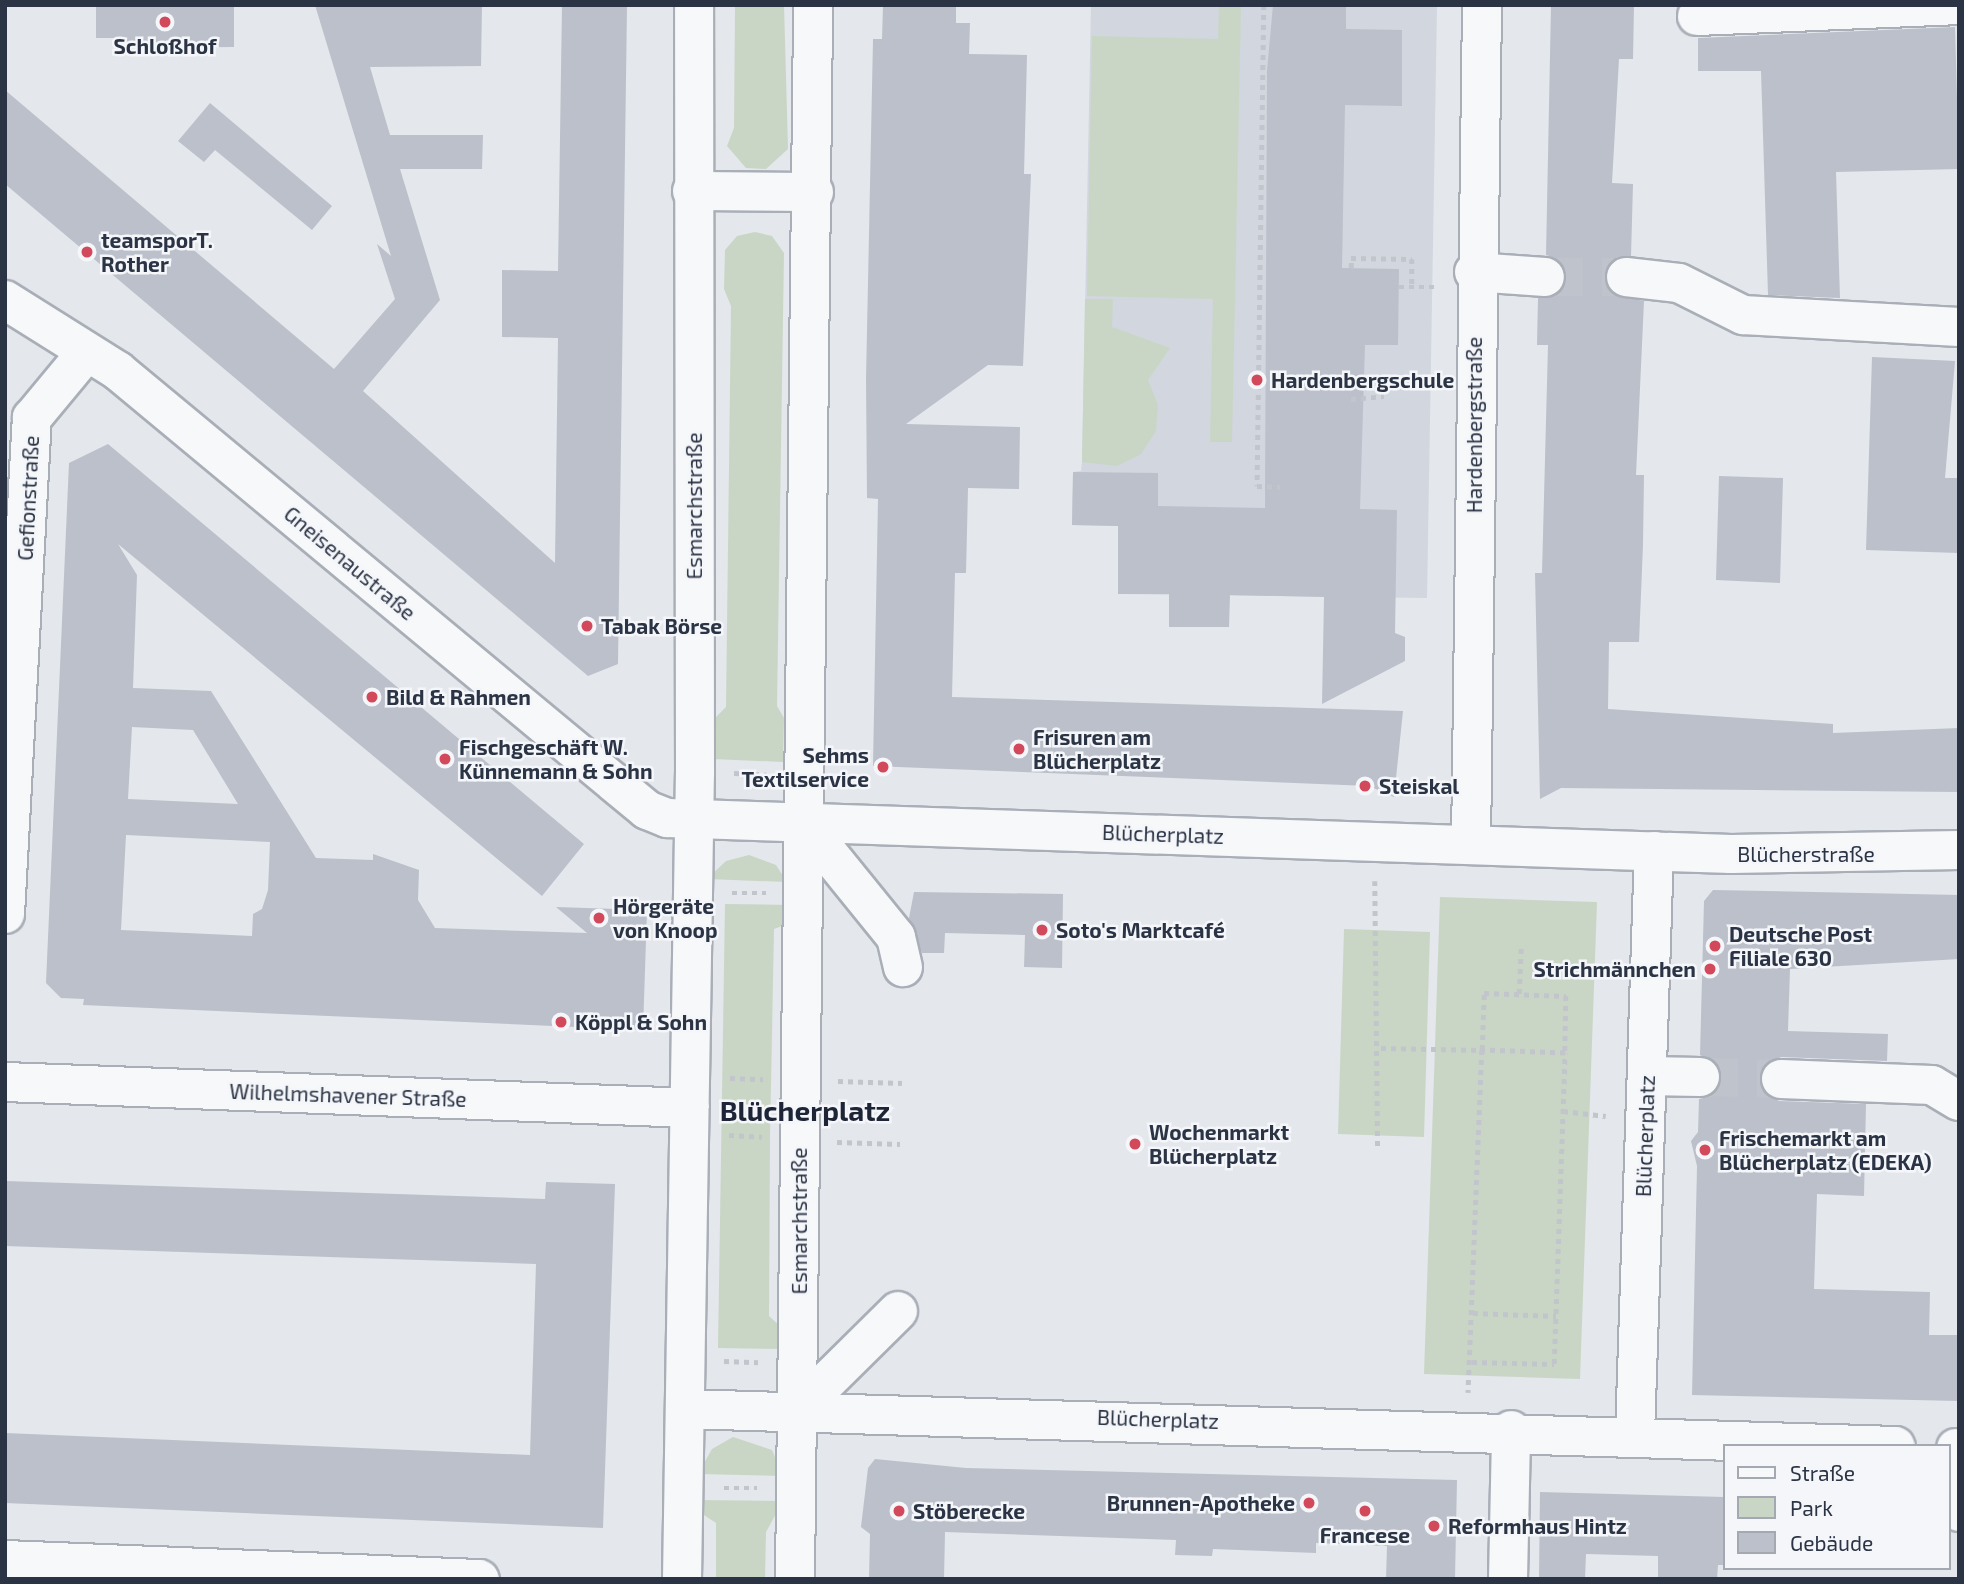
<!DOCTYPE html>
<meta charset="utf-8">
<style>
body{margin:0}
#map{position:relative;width:1964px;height:1584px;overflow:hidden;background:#e4e7ec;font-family:"Exo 2",sans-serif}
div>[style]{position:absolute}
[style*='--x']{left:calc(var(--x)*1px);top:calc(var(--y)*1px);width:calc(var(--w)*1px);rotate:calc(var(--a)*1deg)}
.built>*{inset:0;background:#d2d6de}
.green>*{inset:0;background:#c9d6c5}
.building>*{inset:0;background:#bbc0ca}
.minor-tunnel>*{height:38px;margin-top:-19px;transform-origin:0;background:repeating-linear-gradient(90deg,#bfc3cb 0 38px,transparent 0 57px)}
.path>*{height:4.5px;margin-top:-2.25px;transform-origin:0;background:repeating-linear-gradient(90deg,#c2c5cb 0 5px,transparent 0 10px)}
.roads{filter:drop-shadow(2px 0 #a9aeb7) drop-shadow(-2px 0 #a9aeb7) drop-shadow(0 2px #a9aeb7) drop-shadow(0 -2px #a9aeb7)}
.minor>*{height:38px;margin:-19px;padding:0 19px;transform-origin:19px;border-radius:19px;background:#f7f8fa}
.dots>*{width:19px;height:19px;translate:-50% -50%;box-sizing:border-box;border:4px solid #f4f6f9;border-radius:50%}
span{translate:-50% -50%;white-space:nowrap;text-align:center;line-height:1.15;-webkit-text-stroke:5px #f4f6f9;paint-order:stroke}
.poi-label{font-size:21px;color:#2b3445;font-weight:700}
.left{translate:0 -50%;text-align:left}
.right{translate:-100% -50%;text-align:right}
.street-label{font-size:21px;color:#2b3445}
.district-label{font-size:28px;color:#1d2536;font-weight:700}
.frame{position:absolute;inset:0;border:7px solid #2b3445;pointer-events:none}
.legend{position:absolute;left:1723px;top:1444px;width:228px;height:126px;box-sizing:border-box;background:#f4f6f9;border:2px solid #a4a8b1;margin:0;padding:9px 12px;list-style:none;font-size:21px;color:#2b3445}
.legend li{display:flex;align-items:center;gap:14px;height:35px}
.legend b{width:35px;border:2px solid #a4a8b1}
</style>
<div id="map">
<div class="built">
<i style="clip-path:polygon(1091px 5px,1437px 5px,1427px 598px,1118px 594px,1118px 526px,1072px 525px,1073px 472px,1081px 471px,1082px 462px)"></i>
</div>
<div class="green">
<i style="clip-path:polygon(735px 5px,784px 5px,788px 149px,766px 169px,746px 168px,727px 146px,734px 128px)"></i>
<i style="clip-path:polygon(1219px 5px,1241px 5px,1232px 442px,1210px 442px,1213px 299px,1087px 296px,1092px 36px,1218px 39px)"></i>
<i style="clip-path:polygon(755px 232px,772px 236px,784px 253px,777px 706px,784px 718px,783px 762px,712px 759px,713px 720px,726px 707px,731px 306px,724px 289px,725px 250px,737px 236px)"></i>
<i style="clip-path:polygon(1085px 299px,1113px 299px,1112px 327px,1170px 348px,1148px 380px,1158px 405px,1156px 431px,1141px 454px,1117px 466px,1082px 462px)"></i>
<i style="clip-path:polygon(749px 855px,776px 865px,787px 882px,707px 879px,726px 861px)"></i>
<i style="clip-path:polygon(1440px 897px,1597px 902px,1580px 1379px,1424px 1374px)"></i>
<i style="clip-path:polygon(725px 904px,790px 905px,790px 923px,774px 929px,770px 1137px,769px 1316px,782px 1328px,784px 1349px,718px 1348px)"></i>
<i style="clip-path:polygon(1344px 929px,1430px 932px,1424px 1137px,1338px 1134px)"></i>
<i style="clip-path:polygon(733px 1437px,772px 1450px,783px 1476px,698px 1474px,712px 1449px)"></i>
<i style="clip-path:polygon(695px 1500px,783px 1501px,766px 1532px,765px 1579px,716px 1579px,716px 1523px,695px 1509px)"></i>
</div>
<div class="building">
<i style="clip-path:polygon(96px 5px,234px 5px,234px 47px,115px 48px,115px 38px,96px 38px)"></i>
<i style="clip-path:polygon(315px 5px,482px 5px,481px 66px,370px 67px,390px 135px,483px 135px,482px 169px,400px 169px,440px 300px,363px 391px,555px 563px,558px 338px,502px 337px,502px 270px,558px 271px,562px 5px,627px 5px,618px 664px,588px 676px,5px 184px,5px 90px,334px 369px,395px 299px,377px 244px,391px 256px)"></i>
<i style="clip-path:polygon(883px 5px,956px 5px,956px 23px,970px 23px,969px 54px,1027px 55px,1024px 174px,1031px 174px,1023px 366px,988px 365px,906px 424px,1020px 427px,1019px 489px,968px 488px,966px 573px,955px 573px,952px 697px,1403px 711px,1394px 797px,1369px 786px,873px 766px,878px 499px,867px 498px,866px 379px,873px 39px,882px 39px)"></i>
<i style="clip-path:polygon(1273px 5px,1346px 5px,1346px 29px,1402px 30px,1402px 106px,1345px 105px,1342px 268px,1399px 269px,1398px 345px,1365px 345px,1360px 509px,1397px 510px,1395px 633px,1405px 637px,1405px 661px,1322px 704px,1324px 597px,1230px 595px,1229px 627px,1169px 627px,1169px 594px,1118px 594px,1118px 526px,1072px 525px,1073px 472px,1158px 473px,1158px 506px,1265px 508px,1267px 71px)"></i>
<i style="clip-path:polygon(1551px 5px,1634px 5px,1633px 59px,1619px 59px,1612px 183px,1633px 184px,1631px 256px,1617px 257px,1604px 275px,1614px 295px,1644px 301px,1636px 475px,1644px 475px,1643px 545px,1639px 642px,1609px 642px,1608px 709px,1833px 724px,1833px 733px,1959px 728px,1959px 792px,1561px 788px,1540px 799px,1535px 573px,1542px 573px,1548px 345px,1537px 345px,1538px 298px,1555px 296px,1567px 278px,1558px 259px,1546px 255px)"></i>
<i style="clip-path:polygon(1955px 27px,1959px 169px,1836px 172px,1840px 298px,1768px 295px,1761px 71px,1698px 71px,1698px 38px)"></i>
<i style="clip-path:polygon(210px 103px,332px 206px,312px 230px,215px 150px,204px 162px,178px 141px)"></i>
<i style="clip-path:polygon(1872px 357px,1955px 361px,1945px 478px,1959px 478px,1959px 553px,1866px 550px)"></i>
<i style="clip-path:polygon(evenodd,108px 444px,584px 844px,542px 896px,118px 544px,137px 575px,133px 688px,211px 691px,316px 858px,373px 860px,373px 854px,419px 870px,418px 900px,435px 928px,587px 933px,556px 907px,647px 910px,643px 1030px,83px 1005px,84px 999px,61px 998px,46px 983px,69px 463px,108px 444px,132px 727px,193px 730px,238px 804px,128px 799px,132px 727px,108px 444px,126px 835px,270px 842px,268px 890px,262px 909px,253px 914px,252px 936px,121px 930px,126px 835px)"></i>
<i style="clip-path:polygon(1719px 476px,1783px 478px,1780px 583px,1716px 580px)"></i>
<i style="clip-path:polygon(1713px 890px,1959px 895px,1959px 959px,1790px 969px,1788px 1031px,1888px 1034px,1887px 1061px,1781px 1057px,1763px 1067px,1759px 1079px,1762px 1090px,1779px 1101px,1866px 1104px,1864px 1196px,1817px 1194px,1814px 1289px,1930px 1292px,1929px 1335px,1959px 1335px,1959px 1401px,1692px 1395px,1697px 1166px,1691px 1141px,1698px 1132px,1699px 1099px,1711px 1096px,1722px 1078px,1719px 1066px,1700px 1055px,1704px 901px)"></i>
<i style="clip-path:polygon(914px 892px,1063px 894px,1062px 968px,1024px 967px,1025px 935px,945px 933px,944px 953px,922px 953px,909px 918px)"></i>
<i style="clip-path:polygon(5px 1181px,545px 1199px,546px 1182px,615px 1184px,603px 1528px,5px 1503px,5px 1433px,530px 1455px,536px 1264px,5px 1246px)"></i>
<i style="clip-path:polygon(875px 1459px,966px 1468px,1457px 1480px,1455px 1579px,1386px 1579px,1387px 1546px,1316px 1543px,1316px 1553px,1213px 1549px,1212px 1556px,1175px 1555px,1176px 1540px,945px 1532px,944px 1579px,869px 1579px,870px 1534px,861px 1527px,868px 1468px)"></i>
<i style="clip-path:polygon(1540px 1492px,1724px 1497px,1724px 1565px,1718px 1565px,1717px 1579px,1658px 1579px,1658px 1556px,1586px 1554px,1585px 1579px,1539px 1579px)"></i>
</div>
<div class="minor-tunnel">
<i style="--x:1545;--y:277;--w:81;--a:0"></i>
<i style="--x:1700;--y:1077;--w:81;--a:1.4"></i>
</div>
<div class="path">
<i style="--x:1264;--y:5;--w:481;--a:90.8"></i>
<i style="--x:1257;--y:486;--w:23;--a:2"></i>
<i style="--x:1351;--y:268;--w:10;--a:-90"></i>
<i style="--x:1351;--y:258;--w:61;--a:0.9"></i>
<i style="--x:1412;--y:259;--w:28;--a:90"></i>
<i style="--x:1399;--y:287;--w:40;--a:0"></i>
<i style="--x:1351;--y:399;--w:33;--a:-5"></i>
<i style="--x:734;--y:773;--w:33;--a:3"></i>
<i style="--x:1375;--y:881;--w:269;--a:89.4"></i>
<i style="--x:732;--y:893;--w:34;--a:0"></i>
<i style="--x:1519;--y:994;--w:46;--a:-87.5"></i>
<i style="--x:1381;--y:1048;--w:101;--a:1.1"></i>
<i style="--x:1482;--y:1050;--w:57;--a:-88"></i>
<i style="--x:1484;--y:993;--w:82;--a:2.1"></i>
<i style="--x:1566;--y:996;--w:57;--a:91"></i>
<i style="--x:1565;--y:1053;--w:83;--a:-177.9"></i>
<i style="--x:1482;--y:1050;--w:343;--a:92.3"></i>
<i style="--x:730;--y:1078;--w:33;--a:2"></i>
<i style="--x:838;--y:1081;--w:64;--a:1.8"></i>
<i style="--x:1563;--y:1111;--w:43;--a:6.6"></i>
<i style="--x:729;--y:1135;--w:33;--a:3"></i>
<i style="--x:837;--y:1142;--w:63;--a:1.8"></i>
<i style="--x:1473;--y:1313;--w:83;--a:2.1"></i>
<i style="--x:724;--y:1361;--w:34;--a:2"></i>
<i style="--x:1472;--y:1362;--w:82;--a:1.4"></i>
<i style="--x:1554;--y:1364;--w:311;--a:-88"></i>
<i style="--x:724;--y:1488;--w:33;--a:0"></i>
</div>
<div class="roads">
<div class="minor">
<i style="--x:1697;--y:16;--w:262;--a:-2.4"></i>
<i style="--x:692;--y:191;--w:122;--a:0.5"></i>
<i style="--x:1474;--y:272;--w:71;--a:4"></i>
<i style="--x:1626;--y:277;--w:53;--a:6.5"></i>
<i style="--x:1679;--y:283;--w:72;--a:26.6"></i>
<i style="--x:1743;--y:315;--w:216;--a:3.2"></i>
<i style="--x:5;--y:300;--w:133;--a:32.1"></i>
<i style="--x:118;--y:371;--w:687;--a:39.69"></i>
<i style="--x:647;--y:810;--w:22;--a:22"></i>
<i style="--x:667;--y:818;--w:1065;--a:1.94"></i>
<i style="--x:1731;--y:854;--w:228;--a:-1"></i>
<i style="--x:802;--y:821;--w:149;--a:51"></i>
<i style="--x:896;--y:937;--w:31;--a:77"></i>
<i style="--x:1471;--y:845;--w:840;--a:-89.25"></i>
<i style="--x:5;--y:914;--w:497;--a:-86.9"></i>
<i style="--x:32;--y:418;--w:85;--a:-50.3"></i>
<i style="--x:1647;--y:1076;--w:53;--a:1.1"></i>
<i style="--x:1781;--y:1079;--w:151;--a:2.3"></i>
<i style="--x:1932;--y:1085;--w:31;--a:31"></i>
<i style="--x:5;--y:1082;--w:685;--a:2.17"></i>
<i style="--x:685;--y:1409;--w:1211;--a:1.75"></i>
<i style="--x:797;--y:1411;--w:142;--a:-44.7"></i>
<i style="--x:1635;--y:1435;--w:584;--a:-88.14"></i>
<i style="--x:1956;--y:1448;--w:64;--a:87.3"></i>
<i style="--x:5;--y:1560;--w:475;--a:2.3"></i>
<i style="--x:682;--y:1579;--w:807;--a:-89.08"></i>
<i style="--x:695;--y:772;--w:767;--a:-90.07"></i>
<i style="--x:795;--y:1579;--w:1574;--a:-89.34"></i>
<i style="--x:1508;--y:1579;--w:149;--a:-88.8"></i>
</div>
</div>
<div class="dots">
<i style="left:165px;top:22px;background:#d1495b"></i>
<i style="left:87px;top:252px;background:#d1495b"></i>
<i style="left:1257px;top:380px;background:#d1495b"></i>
<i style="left:587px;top:626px;background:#d1495b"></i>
<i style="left:372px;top:697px;background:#d1495b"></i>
<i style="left:1019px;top:749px;background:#d1495b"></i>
<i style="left:445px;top:759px;background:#d1495b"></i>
<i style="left:883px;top:767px;background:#d1495b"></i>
<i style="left:1365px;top:786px;background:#d1495b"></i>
<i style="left:599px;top:918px;background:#d1495b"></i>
<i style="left:1042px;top:930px;background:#d1495b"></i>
<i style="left:1715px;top:946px;background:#d1495b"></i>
<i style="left:1710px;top:969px;background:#d1495b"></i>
<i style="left:561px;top:1022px;background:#d1495b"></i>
<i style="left:1135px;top:1144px;background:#d1495b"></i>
<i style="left:1705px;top:1150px;background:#d1495b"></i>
<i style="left:1309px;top:1503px;background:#d1495b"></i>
<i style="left:899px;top:1511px;background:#d1495b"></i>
<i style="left:1365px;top:1511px;background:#d1495b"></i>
<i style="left:1434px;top:1526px;background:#d1495b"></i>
</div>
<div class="poi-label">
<span style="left:165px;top:46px">Schloßhof</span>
<span class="left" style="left:101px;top:252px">teamsporT.<br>Rother</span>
<span class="left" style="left:1271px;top:380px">Hardenbergschule</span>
<span class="left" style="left:601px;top:626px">Tabak Börse</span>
<span class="left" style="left:386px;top:697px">Bild &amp; Rahmen</span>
<span class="left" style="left:1033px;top:749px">Frisuren am<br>Blücherplatz</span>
<span class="left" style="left:459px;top:759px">Fischgeschäft W.<br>Künnemann &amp; Sohn</span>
<span class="right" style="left:869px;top:767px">Sehms<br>Textilservice</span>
<span class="left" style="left:1379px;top:786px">Steiskal</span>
<span class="left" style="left:613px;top:918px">Hörgeräte<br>von Knoop</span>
<span class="left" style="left:1056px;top:930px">Soto's Marktcafé</span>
<span class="left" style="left:1729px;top:946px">Deutsche Post<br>Filiale 630</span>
<span class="right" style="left:1696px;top:969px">Strichmännchen</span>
<span class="left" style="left:575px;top:1022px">Köppl &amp; Sohn</span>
<span class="left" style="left:1149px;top:1144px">Wochenmarkt<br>Blücherplatz</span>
<span class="left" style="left:1719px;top:1150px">Frischemarkt am<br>Blücherplatz (EDEKA)</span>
<span class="right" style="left:1295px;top:1503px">Brunnen-Apotheke</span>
<span class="left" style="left:913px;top:1511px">Stöberecke</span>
<span class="left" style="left:1448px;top:1526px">Reformhaus Hintz</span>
<span style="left:1365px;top:1535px">Francese</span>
</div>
<div class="street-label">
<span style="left:1474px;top:425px;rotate:-90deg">Hardenbergstraße</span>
<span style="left:28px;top:498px;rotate:-87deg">Gefionstraße</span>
<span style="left:694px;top:506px;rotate:-90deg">Esmarchstraße</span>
<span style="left:350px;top:563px;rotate:40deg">Gneisenaustraße</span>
<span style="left:1163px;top:834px;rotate:2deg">Blücherplatz</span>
<span style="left:1806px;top:854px">Blücherstraße</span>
<span style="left:348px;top:1095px;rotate:2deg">Wilhelmshavener Straße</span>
<span style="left:1645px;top:1136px;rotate:-88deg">Blücherplatz</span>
<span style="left:799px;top:1221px;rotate:-90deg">Esmarchstraße</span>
<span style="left:1158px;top:1419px;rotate:2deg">Blücherplatz</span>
</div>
<div class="district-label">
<span style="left:805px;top:1110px">Blücherplatz</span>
</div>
<div class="frame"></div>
<ul class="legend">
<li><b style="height:9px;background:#f7f8fa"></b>Straße</li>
<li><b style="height:19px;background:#c9d6c5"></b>Park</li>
<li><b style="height:19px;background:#bbc0ca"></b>Gebäude</li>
</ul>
</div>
